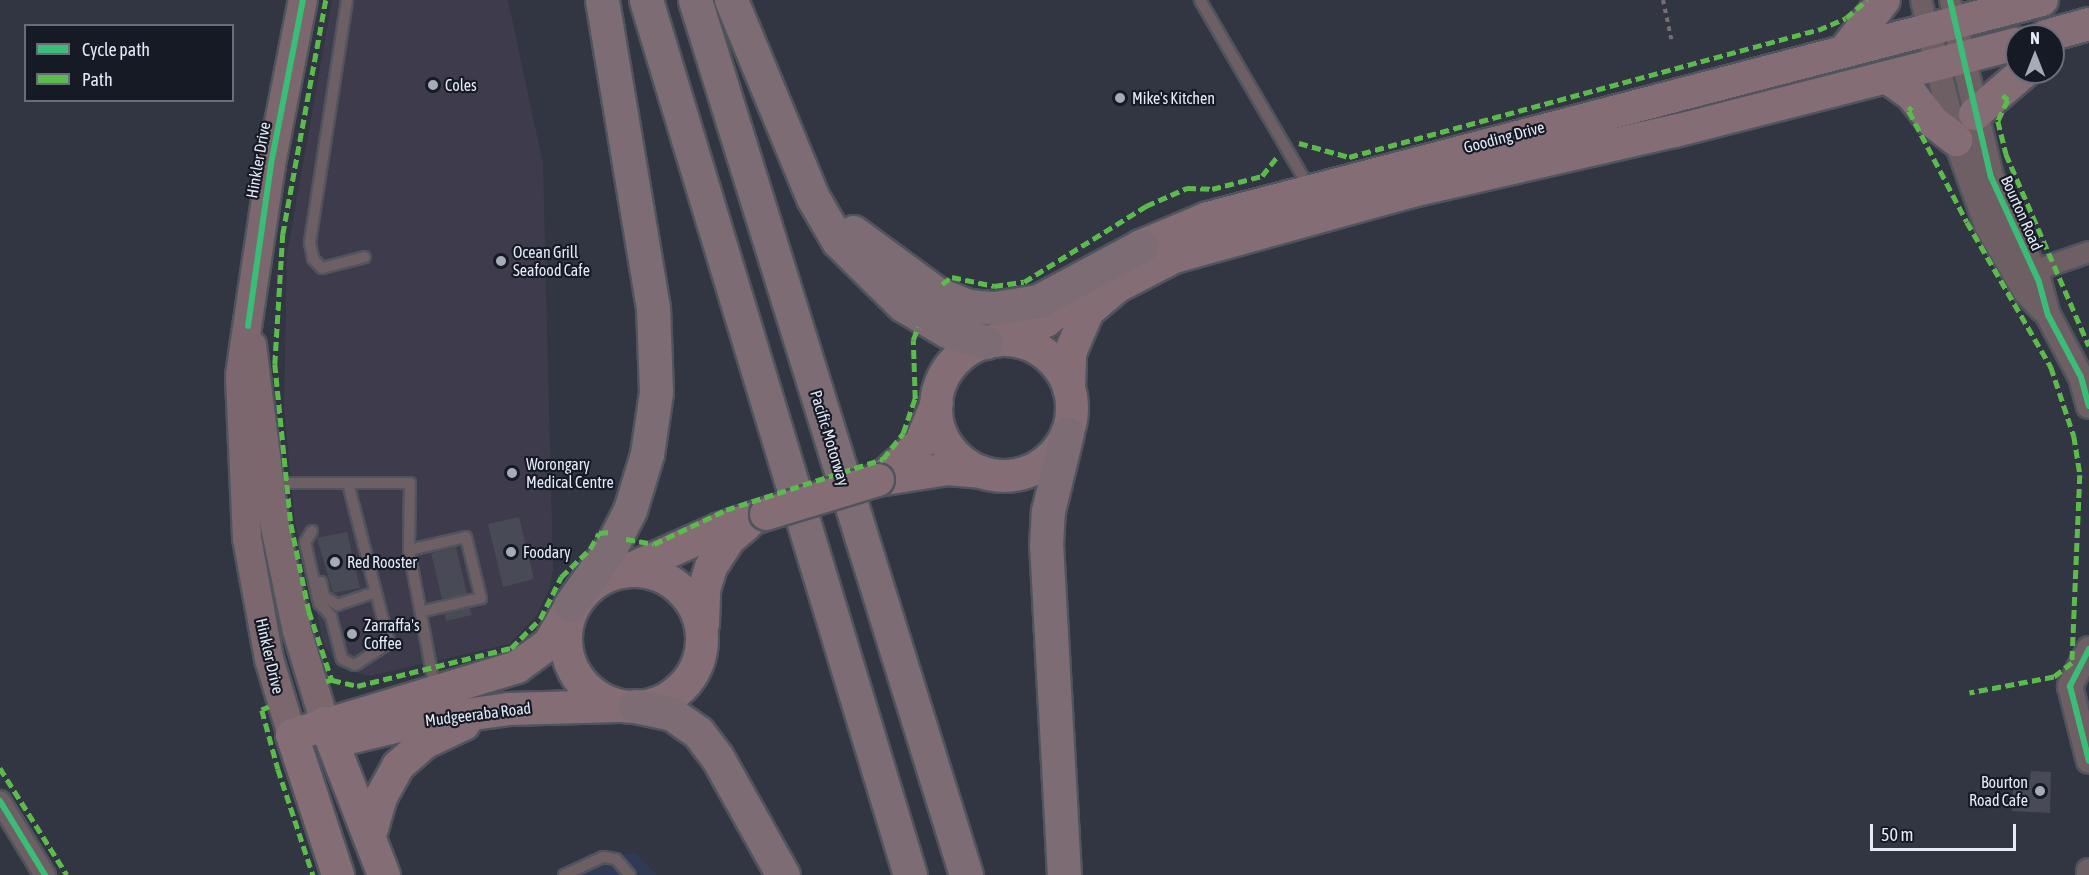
<!DOCTYPE html>
<style>
body{margin:0}
#map{position:relative;width:2089px;height:875px;overflow:hidden;background:#313642;font-family:"Asap Condensed",sans-serif}
div>[style]{position:absolute}
[style*='--x']{left:calc(var(--x)*1px);top:calc(var(--y)*1px);width:calc(var(--w)*1px);rotate:calc(var(--a)*1deg)}
.commercial>*{inset:0;background:#3e3c4c}
.built>*{inset:0;background:#303a55}
.building>*{inset:0;background:#484a55}
.path>*{height:4px;margin-top:-2px;transform-origin:0;background:repeating-linear-gradient(90deg,#776e74 0 4.5px,transparent 0 9px)}
.roads{filter:drop-shadow(2px 0 #4f545d) drop-shadow(-2px 0 #4f545d) drop-shadow(0 2px #4f545d) drop-shadow(0 -2px #4f545d)}
.service>*{height:10px;margin:-5px;padding:0 5px;transform-origin:5px;border-radius:5px;background:#6e5f64}
.minor>*{height:20px;margin:-10px;padding:0 10px;transform-origin:10px;border-radius:10px;background:#6e5f64}
.tertiary>*{height:24px;margin:-12px;padding:0 12px;transform-origin:12px;border-radius:12px;background:#6e5f64}
.secondary>*{height:28px;margin:-14px;padding:0 14px;transform-origin:14px;border-radius:14px;background:#7c676e}
.primary>*{height:32px;margin:-16px;padding:0 16px;transform-origin:16px;border-radius:16px;background:#856d76}
.primary>.ring{margin:-16px;padding:0;box-sizing:content-box;background:none;border:32px solid #856d76;border-radius:50%}
.motorway>*{height:33px;margin:-16.5px;padding:0 16.5px;transform-origin:16.5px;border-radius:16.5px;background:#7e6c74}
.bridges{filter:drop-shadow(2px 0 #4f545d) drop-shadow(-2px 0 #4f545d) drop-shadow(0 2px #4f545d) drop-shadow(0 -2px #4f545d)}
.primary-bridge>*{height:32px;margin:-16px;padding:0 16px;transform-origin:16px;border-radius:16px;background:#856d76}
.quiet>*{height:4.5px;margin-top:-2.25px;transform-origin:0;background:repeating-linear-gradient(90deg,#5cbc4b 0 9px,transparent 0 13.5px)}
.cycleway>*{height:6px;margin:-3px;padding:0 3px;transform-origin:3px;border-radius:3px;background:#3abd76}
.dots>*{width:16px;height:16px;translate:-50% -50%;box-sizing:border-box;border:3px solid #161a25;border-radius:50%}
span{translate:-50% -50%;white-space:nowrap;text-align:center;line-height:1.15;-webkit-text-stroke:4.5px #161a25;paint-order:stroke}
.poi-label{font-size:16px;color:#e4eaf8}
.left{translate:0 -50%;text-align:left}
.right{translate:-100% -50%;text-align:right}
.street-label{font-size:16px;color:#e4eaf8}
.legend{position:absolute;left:24px;top:24px;width:210px;height:78px;box-sizing:border-box;background:#161a25;border:2px solid #686d79;margin:0;padding:8px 10px;list-style:none;font-size:18px;color:#e4eaf8}
.legend li{display:flex;align-items:center;gap:12px;height:30px}
.legend b{width:30px;border:2px solid #686d79}
.north{position:absolute;left:2005px;top:24px;width:60px;height:60px;box-sizing:border-box;background:#161a25;border:2px solid #686d79;border-radius:50%;rotate:0deg;font-size:16px;font-weight:700;line-height:24px;text-align:center;color:#e4eaf8}
.north::after{content:'';display:block;margin:auto;width:21px;height:27px;background:#a5abb8;clip-path:polygon(50% 0,100% 100%,50% 72%,0 100%)}
.scale{position:absolute;left:1870px;top:824px;width:146px;height:27px;box-sizing:border-box;border:3px solid #e4eaf8;border-top:0;padding-left:8px;font-size:18px;line-height:21px;white-space:nowrap;color:#e4eaf8;-webkit-text-stroke:4px #161a25;paint-order:stroke}
</style>
<div id="map">
<div class="commercial">
<i style="clip-path:polygon(332px 0,508px 0,543px 164px,553px 569px,549px 590px,536px 616px,509px 644px,370px 676px,339px 668px,324px 644px,295px 522px,284px 408px,287px 254px)"></i>
</div>
<div class="built">
<i style="clip-path:polygon(636px 853px,657px 875px,574px 875px,578px 861px)"></i>
</div>
<div class="building">
<i style="clip-path:polygon(519px 517px,534px 579px,503px 587px,488px 524px)"></i>
<i style="clip-path:polygon(347px 532px,360px 588px,333px 593px,317px 538px)"></i>
<i style="clip-path:polygon(456px 547px,467px 594px,442px 599px,431px 553px)"></i>
<i style="clip-path:polygon(470px 608px,472px 615px,446px 621px,445px 614px)"></i>
<i style="clip-path:polygon(2031px 771px,2051px 772px,2050px 813px,2012px 811px,2013px 783px,2030px 780px)"></i>
</div>
<div class="path">
<i style="--x:1663;--y:0;--w:40;--a:78"></i>
</div>
<div class="roads">
<div class="service">
<i style="--x:347;--y:0;--w:246;--a:98.7"></i>
<i style="--x:310;--y:243;--w:16;--a:79"></i>
<i style="--x:313;--y:259;--w:13;--a:45"></i>
<i style="--x:322;--y:268;--w:44;--a:-14.3"></i>
<i style="--x:1200;--y:0;--w:219;--a:59.8"></i>
<i style="--x:269;--y:483;--w:141;--a:0"></i>
<i style="--x:410;--y:483;--w:67;--a:90.9"></i>
<i style="--x:409;--y:550;--w:141;--a:79.4"></i>
<i style="--x:312;--y:531;--w:13;--a:122"></i>
<i style="--x:305;--y:542;--w:63;--a:77.1"></i>
<i style="--x:319;--y:603;--w:18;--a:47"></i>
<i style="--x:331;--y:616;--w:44;--a:75.7"></i>
<i style="--x:342;--y:659;--w:14;--a:25"></i>
<i style="--x:355;--y:665;--w:40;--a:-32.9"></i>
<i style="--x:389;--y:643;--w:165;--a:-104.4"></i>
<i style="--x:409;--y:550;--w:58;--a:-12.8"></i>
<i style="--x:466;--y:537;--w:63;--a:76.2"></i>
<i style="--x:481;--y:598;--w:58;--a:167.2"></i>
<i style="--x:321;--y:582;--w:14;--a:78"></i>
<i style="--x:324;--y:596;--w:16;--a:35"></i>
<i style="--x:337;--y:605;--w:41;--a:-18.4"></i>
<i style="--x:564;--y:875;--w:43;--a:-24.8"></i>
<i style="--x:603;--y:857;--w:13;--a:9"></i>
<i style="--x:616;--y:859;--w:21;--a:49"></i>
</div>
<div class="minor">
<i style="--x:1921;--y:0;--w:30;--a:76"></i>
<i style="--x:1950;--y:0;--w:24;--a:78"></i>
<i style="--x:2022;--y:275;--w:71;--a:-18.9"></i>
<i style="--x:0;--y:801;--w:87;--a:58.7"></i>
</div>
<div class="tertiary">
<i style="--x:1955;--y:23;--w:158;--a:76.8"></i>
<i style="--x:1991;--y:177;--w:115;--a:65.4"></i>
<i style="--x:2039;--y:282;--w:34;--a:75"></i>
<i style="--x:2048;--y:315;--w:70;--a:62"></i>
<i style="--x:2081;--y:377;--w:30;--a:75"></i>
<i style="--x:1928;--y:29;--w:114;--a:75.8"></i>
<i style="--x:1956;--y:140;--w:91;--a:70.2"></i>
<i style="--x:1987;--y:226;--w:75;--a:59.7"></i>
<i style="--x:2025;--y:291;--w:25;--a:47"></i>
<i style="--x:2089;--y:649;--w:42;--a:117.2"></i>
<i style="--x:2070;--y:686;--w:77;--a:75.8"></i>
<i style="--x:2089;--y:875;--w:4;--a:-90"></i>
</div>
<div class="secondary">
<i style="--x:252;--y:345;--w:183;--a:82.8"></i>
<i style="--x:275;--y:527;--w:106;--a:78.1"></i>
<i style="--x:297;--y:631;--w:96;--a:73.1"></i>
<i style="--x:292;--y:735;--w:79;--a:-106.8"></i>
<i style="--x:269;--y:659;--w:123;--a:-100.3"></i>
<i style="--x:247;--y:538;--w:163;--a:-92.5"></i>
<i style="--x:240;--y:375;--w:213;--a:-81.6"></i>
<i style="--x:271;--y:164;--w:167;--a:-79"></i>
</div>
<div class="primary">
<i style="--x:2046;--y:36;--w:45;--a:-15.6"></i>
<i style="--x:1845;--y:50;--w:63;--a:-52"></i>
<i style="--x:1888;--y:78;--w:29;--a:35"></i>
<i style="--x:1912;--y:95;--w:33;--a:52"></i>
<i style="--x:1932;--y:121;--w:31;--a:38"></i>
<i style="--x:1975;--y:114;--w:65;--a:-40.6"></i>
<i class="ring" style="left:936px;top:340px;width:104px;height:104px"></i>
<i style="--x:995;--y:341;--w:55;--a:-21.4"></i>
<i style="--x:1046;--y:321;--w:121;--a:-38.3"></i>
<i style="--x:1141;--y:246;--w:73;--a:-22.7"></i>
<i style="--x:1208;--y:218;--w:862;--a:-14.65"></i>
<i style="--x:1069;--y:388;--w:35;--a:-88"></i>
<i style="--x:1070;--y:353;--w:46;--a:-66.8"></i>
<i style="--x:1088;--y:311;--w:39;--a:-40"></i>
<i style="--x:1118;--y:286;--w:63;--a:-27.4"></i>
<i style="--x:1174;--y:257;--w:247;--a:-15.5"></i>
<i style="--x:1412;--y:191;--w:270;--a:-12.9"></i>
<i style="--x:1675;--y:131;--w:353;--a:-14.3"></i>
<i style="--x:881;--y:479;--w:52;--a:-41.9"></i>
<i style="--x:920;--y:444;--w:44;--a:-67.5"></i>
<i style="--x:878;--y:480;--w:71;--a:-8.9"></i>
<i style="--x:948;--y:469;--w:32;--a:5"></i>
<i style="--x:628;--y:570;--w:101;--a:-24"></i>
<i style="--x:720;--y:529;--w:48;--a:-18.1"></i>
<i class="ring" style="left:566px;top:571px;width:104px;height:104px"></i>
<i style="--x:703;--y:624;--w:34;--a:-88"></i>
<i style="--x:704;--y:590;--w:24;--a:-73"></i>
<i style="--x:711;--y:567;--w:33;--a:-57"></i>
<i style="--x:729;--y:539;--w:23;--a:-40"></i>
<i style="--x:325;--y:723;--w:163;--a:68.8"></i>
<i style="--x:341;--y:740;--w:77;--a:-13.5"></i>
<i style="--x:416;--y:722;--w:93;--a:-8"></i>
<i style="--x:508;--y:709;--w:110;--a:-1.6"></i>
<i style="--x:370;--y:836;--w:41;--a:-74.2"></i>
<i style="--x:381;--y:797;--w:35;--a:-61"></i>
<i style="--x:398;--y:766;--w:37;--a:-41"></i>
<i style="--x:426;--y:742;--w:42;--a:-25.3"></i>
<i style="--x:338;--y:875;--w:147;--a:-108.2"></i>
<i style="--x:292;--y:735;--w:235;--a:-16.8"></i>
<i style="--x:517;--y:667;--w:39;--a:-36"></i>
<i style="--x:549;--y:644;--w:40;--a:-60.3"></i>
</div>
<div class="motorway">
<i style="--x:646;--y:0;--w:914;--a:73.21"></i>
<i style="--x:695;--y:0;--w:916;--a:72.79"></i>
<i style="--x:731;--y:0;--w:214;--a:67.5"></i>
<i style="--x:813;--y:198;--w:50;--a:59.8"></i>
<i style="--x:838;--y:241;--w:91;--a:44.6"></i>
<i style="--x:903;--y:305;--w:51;--a:30.6"></i>
<i style="--x:947;--y:331;--w:41;--a:15.8"></i>
<i style="--x:853;--y:232;--w:103;--a:36.3"></i>
<i style="--x:936;--y:293;--w:35;--a:22"></i>
<i style="--x:969;--y:306;--w:25;--a:5"></i>
<i style="--x:994;--y:308;--w:45;--a:-9"></i>
<i style="--x:1038;--y:301;--w:117;--a:-28.1"></i>
<i style="--x:570;--y:605;--w:69;--a:-54.5"></i>
<i style="--x:610;--y:549;--w:44;--a:-62.9"></i>
<i style="--x:630;--y:510;--w:59;--a:-73.1"></i>
<i style="--x:647;--y:454;--w:63;--a:-81.7"></i>
<i style="--x:656;--y:392;--w:84;--a:-92"></i>
<i style="--x:653;--y:308;--w:312;--a:-99.4"></i>
<i style="--x:635;--y:706;--w:38;--a:12"></i>
<i style="--x:672;--y:714;--w:32;--a:35"></i>
<i style="--x:698;--y:732;--w:31;--a:53"></i>
<i style="--x:717;--y:757;--w:135;--a:60.8"></i>
<i style="--x:1064;--y:875;--w:329;--a:-93.1"></i>
<i style="--x:1046;--y:546;--w:35;--a:-87"></i>
<i style="--x:1048;--y:511;--w:80;--a:-76.3"></i>
</div>
</div>
<div class="bridges">
<div class="primary-bridge">
<i style="--x:766;--y:514;--w:117;--a:-16.9"></i>
</div>
</div>
<div class="quiet">
<i style="--x:326;--y:0;--w:238;--a:100.4"></i>
<i style="--x:283;--y:234;--w:130;--a:93.5"></i>
<i style="--x:275;--y:364;--w:161;--a:84.3"></i>
<i style="--x:291;--y:524;--w:89;--a:78.3"></i>
<i style="--x:309;--y:611;--w:73;--a:71.6"></i>
<i style="--x:332;--y:680;--w:6;--a:162"></i>
<i style="--x:2003;--y:95;--w:7;--a:45"></i>
<i style="--x:2008;--y:100;--w:23;--a:115"></i>
<i style="--x:1998;--y:121;--w:34;--a:76"></i>
<i style="--x:2006;--y:154;--w:209;--a:66.6"></i>
<i style="--x:1912;--y:107;--w:5;--a:127"></i>
<i style="--x:1909;--y:111;--w:125;--a:62.4"></i>
<i style="--x:1967;--y:222;--w:168;--a:59.9"></i>
<i style="--x:2051;--y:367;--w:73;--a:71.6"></i>
<i style="--x:2074;--y:436;--w:39;--a:81"></i>
<i style="--x:2080;--y:475;--w:188;--a:92.4"></i>
<i style="--x:2072;--y:663;--w:23;--a:142"></i>
<i style="--x:2054;--y:677;--w:86;--a:169.3"></i>
<i style="--x:1299;--y:143;--w:52;--a:15.6"></i>
<i style="--x:1349;--y:157;--w:486;--a:-15.2"></i>
<i style="--x:1818;--y:30;--w:30;--a:-23"></i>
<i style="--x:1846;--y:18;--w:28;--a:-41"></i>
<i style="--x:942;--y:284;--w:12;--a:-35"></i>
<i style="--x:952;--y:277;--w:43;--a:12.1"></i>
<i style="--x:994;--y:286;--w:30;--a:-8"></i>
<i style="--x:1024;--y:282;--w:144;--a:-31.9"></i>
<i style="--x:1146;--y:206;--w:45;--a:-23.7"></i>
<i style="--x:1187;--y:188;--w:25;--a:2"></i>
<i style="--x:1212;--y:189;--w:52;--a:-14.6"></i>
<i style="--x:1262;--y:176;--w:23;--a:-52"></i>
<i style="--x:626;--y:539;--w:28;--a:10"></i>
<i style="--x:654;--y:544;--w:80;--a:-25.3"></i>
<i style="--x:726;--y:510;--w:165;--a:-18"></i>
<i style="--x:883;--y:459;--w:33;--a:-52"></i>
<i style="--x:903;--y:433;--w:36;--a:-71"></i>
<i style="--x:915;--y:399;--w:59;--a:-91.9"></i>
<i style="--x:913;--y:340;--w:14;--a:-69"></i>
<i style="--x:332;--y:680;--w:26;--a:13"></i>
<i style="--x:357;--y:686;--w:159;--a:-13.9"></i>
<i style="--x:511;--y:648;--w:41;--a:-45"></i>
<i style="--x:540;--y:619;--w:47;--a:-63.4"></i>
<i style="--x:561;--y:577;--w:40;--a:-44"></i>
<i style="--x:590;--y:549;--w:18;--a:-61"></i>
<i style="--x:599;--y:533;--w:11;--a:-5"></i>
<i style="--x:269;--y:707;--w:8;--a:157"></i>
<i style="--x:262;--y:710;--w:61;--a:74.8"></i>
<i style="--x:278;--y:769;--w:112;--a:71.7"></i>
<i style="--x:0;--y:768;--w:126;--a:57.9"></i>
</div>
<div class="cycleway">
<i style="--x:1950;--y:0;--w:182;--a:77"></i>
<i style="--x:1991;--y:177;--w:115;--a:65.4"></i>
<i style="--x:2039;--y:282;--w:34;--a:75"></i>
<i style="--x:2048;--y:315;--w:70;--a:62"></i>
<i style="--x:2081;--y:377;--w:30;--a:75"></i>
<i style="--x:248;--y:326;--w:164;--a:-81.9"></i>
<i style="--x:271;--y:164;--w:167;--a:-79"></i>
<i style="--x:2089;--y:649;--w:42;--a:117.2"></i>
<i style="--x:2070;--y:686;--w:77;--a:75.8"></i>
<i style="--x:0;--y:801;--w:87;--a:58.7"></i>
</div>
<div class="dots">
<i style="left:433px;top:85px;background:#a5abb8"></i>
<i style="left:1120px;top:98px;background:#a5abb8"></i>
<i style="left:501px;top:261px;background:#a5abb8"></i>
<i style="left:512px;top:473px;background:#a5abb8"></i>
<i style="left:511px;top:552px;background:#a5abb8"></i>
<i style="left:335px;top:562px;background:#a5abb8"></i>
<i style="left:352px;top:634px;background:#a5abb8"></i>
<i style="left:2040px;top:791px;background:#a5abb8"></i>
</div>
<div class="poi-label">
<span class="left" style="left:445px;top:85px">Coles</span>
<span class="left" style="left:1132px;top:98px">Mike's Kitchen</span>
<span class="left" style="left:513px;top:261px">Ocean Grill<br>Seafood Cafe</span>
<span class="left" style="left:526px;top:473px">Worongary<br>Medical Centre</span>
<span class="left" style="left:523px;top:552px">Foodary</span>
<span class="left" style="left:347px;top:562px">Red Rooster</span>
<span class="left" style="left:364px;top:634px">Zarraffa's<br>Coffee</span>
<span class="right" style="left:2028px;top:791px">Bourton<br>Road Cafe</span>
</div>
<div class="street-label">
<span style="left:1504px;top:137px;rotate:-15deg">Gooding Drive</span>
<span style="left:258px;top:160px;rotate:-80deg">Hinkler Drive</span>
<span style="left:2022px;top:213px;rotate:66deg">Bourton Road</span>
<span style="left:830px;top:438px;rotate:73deg">Pacific Motorway</span>
<span style="left:270px;top:656px;rotate:77deg">Hinkler Drive</span>
<span style="left:478px;top:714px;rotate:-7deg">Mudgeeraba Road</span>
</div>
<ul class="legend">
<li><b style="height:8px;background:#3abd76"></b>Cycle path</li>
<li><b style="height:8px;background:#5cbc4b"></b>Path</li>
</ul>
<div class="north">N</div>
<div class="scale">50 m</div>
</div>
